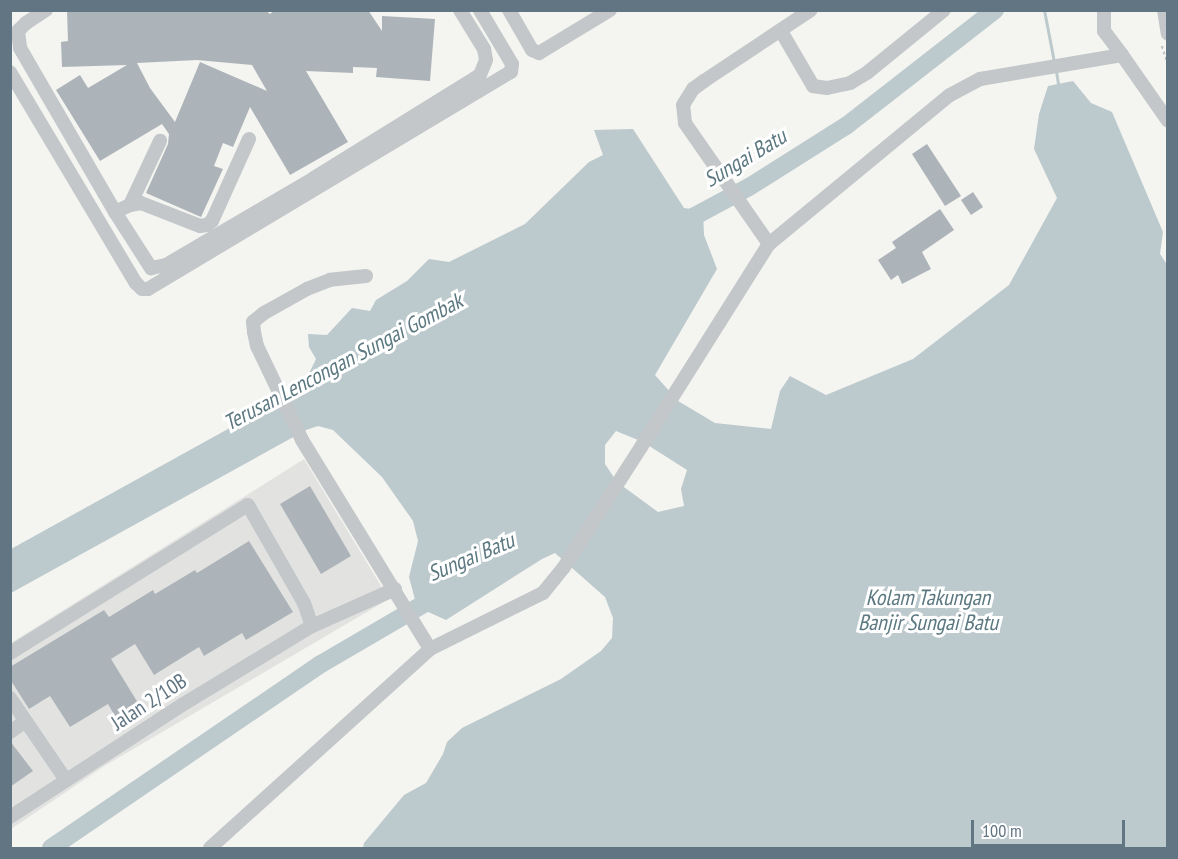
<!DOCTYPE html>
<style>
body{margin:0}
#map{position:relative;width:1178px;height:859px;overflow:hidden;background:#f4f4f0;font-family:"PT Sans Narrow",sans-serif}
div>[style]{position:absolute}
[style*='--x']{left:calc(var(--x)*1px);top:calc(var(--y)*1px);width:calc(var(--w)*1px);rotate:calc(var(--a)*1deg)}
.built>*{inset:0;background:#e2e3e1}
.water>*{inset:0;background:#bcc9cd}
.stream>*{height:3px;margin:-1.5px;padding:0 1.5px;transform-origin:1.5px;border-radius:1.5px;background:#bcc9cd}
.river>*{height:18px;margin:-9px;padding:0 9px;transform-origin:9px;border-radius:9px;background:#bcc9cd}
.building>*{inset:0;background:#adb4b9}
.path>*{height:1.5px;margin-top:-0.75px;transform-origin:0;background:repeating-linear-gradient(90deg,#bdbfc1 0 3px,transparent 0 6px)}
.minor>*{height:14px;margin:-7px;padding:0 7px;transform-origin:7px;border-radius:7px;background:#c3c7ca}
span{translate:-50% -50%;white-space:nowrap;text-align:center;line-height:1.15;-webkit-text-stroke:6px #fff;paint-order:stroke}
.street-label{font-size:21px;color:#617583}
.water-label{font-size:22px;color:#5c7881;font-style:italic}
.frame{position:absolute;inset:0;border:12px solid #617583;pointer-events:none}
.scale{position:absolute;left:971px;top:820px;width:154px;height:27px;box-sizing:border-box;border:3px solid #617583;border-top:0;padding-left:8px;font-size:18px;line-height:21px;white-space:nowrap;color:#617583;-webkit-text-stroke:4px #fff;paint-order:stroke}
</style>
<div id="map">
<div class="built">
<i style="clip-path:polygon(304px 459px,389px 599px,106px 765px,11px 829px,11px 643px)"></i>
</div>
<div class="water">
<i style="clip-path:polygon(evenodd,1073px 81px,1091px 103px,1112px 112px,1163px 232px,1160px 254px,1168px 266px,1167px 848px,363px 848px,364px 843px,404px 795px,426px 783px,443px 754px,447px 742px,462px 728px,561px 679px,601px 651px,612px 638px,613px 618px,605px 597px,555px 553px,542px 559px,446px 620px,417px 607px,409px 577px,418px 541px,413px 521px,382px 477px,333px 430px,318px 426px,306px 430px,11px 593px,11px 549px,302px 388px,316px 359px,309px 347px,308px 334px,327px 335px,352px 308px,370px 311px,376px 300px,407px 281px,429px 259px,449px 262px,525px 224px,589px 162px,603px 155px,594px 130px,633px 129px,684px 208px,703px 211px,704px 235px,717px 269px,655px 375px,678px 401px,715px 423px,771px 429px,780px 391px,790px 376px,826px 395px,913px 359px,1009px 285px,1057px 198px,1034px 149px,1039px 114px,1048px 86px,1073px 81px,616px 431px,643px 442px,687px 470px,681px 489px,684px 506px,658px 512px,617px 482px,605px 464px,605px 445px,616px 431px)"></i>
</div>
<div class="stream">
<i style="--x:1044;--y:10;--w:53;--a:79.1"></i>
<i style="--x:1056;--y:71;--w:13;--a:81"></i>
</div>
<div class="river">
<i style="--x:691;--y:229;--w:12;--a:-81"></i>
<i style="--x:693;--y:217;--w:64;--a:-28.2"></i>
<i style="--x:749;--y:187;--w:115;--a:-32.2"></i>
<i style="--x:846;--y:126;--w:189;--a:-37.9"></i>
<i style="--x:51;--y:848;--w:327;--a:-34.3"></i>
<i style="--x:321;--y:664;--w:137;--a:-30.3"></i>
</div>
<div class="building">
<i style="clip-path:polygon(evenodd,67px 10px,265px 10px,270px 14px,275px 10px,368px 10px,382px 31px,382px 16px,435px 19px,430px 81px,376px 77px,377px 68px,353px 67px,353px 73px,306px 71px,348px 142px,290px 175px,250px 107px,233px 147px,223px 143px,214px 166px,223px 169px,201px 217px,146px 193px,168px 144px,169px 134px,162px 124px,100px 161px,56px 90px,80px 75px,88px 88px,127px 65px,62px 67px,61px 42px,68px 41px,67px 10px,197px 60px,252px 65px,267px 91px,200px 62px,175px 122px,150px 88px,137px 63px,197px 60px)"></i>
<i style="clip-path:polygon(927px 144px,961px 196px,945px 206px,912px 154px)"></i>
<i style="clip-path:polygon(973px 192px,983px 207px,971px 215px,961px 200px)"></i>
<i style="clip-path:polygon(940px 209px,954px 230px,922px 252px,931px 269px,902px 284px,898px 275px,891px 280px,878px 260px,896px 248px,892px 242px)"></i>
<i style="clip-path:polygon(310px 486px,351px 556px,321px 574px,280px 504px)"></i>
<i style="clip-path:polygon(249px 541px,293px 612px,246px 640px,242px 633px,204px 656px,199px 647px,154px 675px,135px 644px,111px 659px,143px 711px,120px 725px,108px 704px,70px 727px,50px 696px,29px 709px,10px 679px,10px 667px,104px 610px,109px 617px,153px 590px,155px 594px,195px 570px,197px 573px)"></i>
<i style="clip-path:polygon(10px 741px,33px 771px,10px 787px)"></i>
</div>
<div class="path">
<i style="--x:1162;--y:46;--w:20;--a:72"></i>
</div>
<div class="minor">
<i style="--x:46;--y:10;--w:24;--a:147"></i>
<i style="--x:26;--y:23;--w:11;--a:135"></i>
<i style="--x:18;--y:31;--w:17;--a:83"></i>
<i style="--x:20;--y:48;--w:190;--a:59.9"></i>
<i style="--x:115;--y:212;--w:67;--a:57.3"></i>
<i style="--x:151;--y:268;--w:15;--a:-11"></i>
<i style="--x:166;--y:265;--w:172;--a:-30.4"></i>
<i style="--x:314;--y:178;--w:195;--a:-31.8"></i>
<i style="--x:480;--y:75;--w:16;--a:-68"></i>
<i style="--x:486;--y:60;--w:11;--a:-100"></i>
<i style="--x:484;--y:49;--w:46;--a:-121.6"></i>
<i style="--x:509;--y:10;--w:46;--a:60.1"></i>
<i style="--x:532;--y:50;--w:8;--a:23"></i>
<i style="--x:539;--y:53;--w:83;--a:-31.2"></i>
<i style="--x:1104;--y:10;--w:21;--a:90"></i>
<i style="--x:1104;--y:31;--w:30;--a:53"></i>
<i style="--x:1164;--y:10;--w:24;--a:81"></i>
<i style="--x:781;--y:31;--w:64;--a:59.8"></i>
<i style="--x:813;--y:86;--w:14;--a:8"></i>
<i style="--x:827;--y:88;--w:24;--a:-12"></i>
<i style="--x:850;--y:83;--w:21;--a:-31"></i>
<i style="--x:868;--y:72;--w:98;--a:-39.2"></i>
<i style="--x:10;--y:72;--w:246;--a:59.2"></i>
<i style="--x:136;--y:283;--w:8;--a:45"></i>
<i style="--x:142;--y:289;--w:6;--a:0"></i>
<i style="--x:148;--y:289;--w:423;--a:-30.9"></i>
<i style="--x:511;--y:72;--w:8;--a:-83"></i>
<i style="--x:512;--y:64;--w:63;--a:-120.7"></i>
<i style="--x:130;--y:205;--w:71;--a:-64.9"></i>
<i style="--x:115;--y:212;--w:17;--a:-25"></i>
<i style="--x:130;--y:205;--w:11;--a:-10"></i>
<i style="--x:141;--y:203;--w:63;--a:21.3"></i>
<i style="--x:200;--y:226;--w:7;--a:-8"></i>
<i style="--x:207;--y:225;--w:6;--a:-39"></i>
<i style="--x:212;--y:221;--w:90;--a:-65.7"></i>
<i style="--x:769;--y:244;--w:147;--a:-124.8"></i>
<i style="--x:685;--y:123;--w:18;--a:-96"></i>
<i style="--x:683;--y:105;--w:19;--a:-58"></i>
<i style="--x:693;--y:89;--w:14;--a:-36"></i>
<i style="--x:704;--y:81;--w:128;--a:-33.6"></i>
<i style="--x:366;--y:276;--w:36;--a:174"></i>
<i style="--x:330;--y:280;--w:25;--a:159"></i>
<i style="--x:307;--y:289;--w:49;--a:150.8"></i>
<i style="--x:264;--y:313;--w:14;--a:141"></i>
<i style="--x:253;--y:322;--w:10;--a:84"></i>
<i style="--x:254;--y:332;--w:14;--a:78"></i>
<i style="--x:257;--y:346;--w:104;--a:64.4"></i>
<i style="--x:302;--y:440;--w:245;--a:58.5"></i>
<i style="--x:10;--y:653;--w:280;--a:-31.9"></i>
<i style="--x:248;--y:505;--w:113;--a:60.3"></i>
<i style="--x:304;--y:603;--w:24;--a:71"></i>
<i style="--x:10;--y:698;--w:99;--a:55.7"></i>
<i style="--x:10;--y:732;--w:19;--a:-35"></i>
<i style="--x:10;--y:817;--w:205;--a:-33.1"></i>
<i style="--x:182;--y:705;--w:152;--a:-31.3"></i>
<i style="--x:312;--y:626;--w:91;--a:-24"></i>
<i style="--x:210;--y:848;--w:297;--a:-42.1"></i>
<i style="--x:430;--y:649;--w:126;--a:-26.4"></i>
<i style="--x:543;--y:593;--w:33;--a:-51"></i>
<i style="--x:564;--y:567;--w:143;--a:-57.3"></i>
<i style="--x:641;--y:447;--w:240;--a:-57.8"></i>
<i style="--x:769;--y:244;--w:234;--a:-39.5"></i>
<i style="--x:950;--y:95;--w:34;--a:-28"></i>
<i style="--x:980;--y:79;--w:144;--a:-9.6"></i>
<i style="--x:1122;--y:55;--w:80;--a:55.1"></i>
</div>
<div class="street-label">
<span style="left:149px;top:702px;rotate:-33deg">Jalan 2/10B</span>
</div>
<div class="water-label">
<span style="left:745px;top:158px;rotate:-31deg">Sungai Batu</span>
<span style="left:343px;top:362px;rotate:-28deg">Terusan Lencongan Sungai Gombak</span>
<span style="left:471px;top:557px;rotate:-23deg">Sungai Batu</span>
<span style="left:928px;top:610px">Kolam Takungan<br>Banjir Sungai Batu</span>
</div>
<div class="frame"></div>
<div class="scale">100 m</div>
</div>
